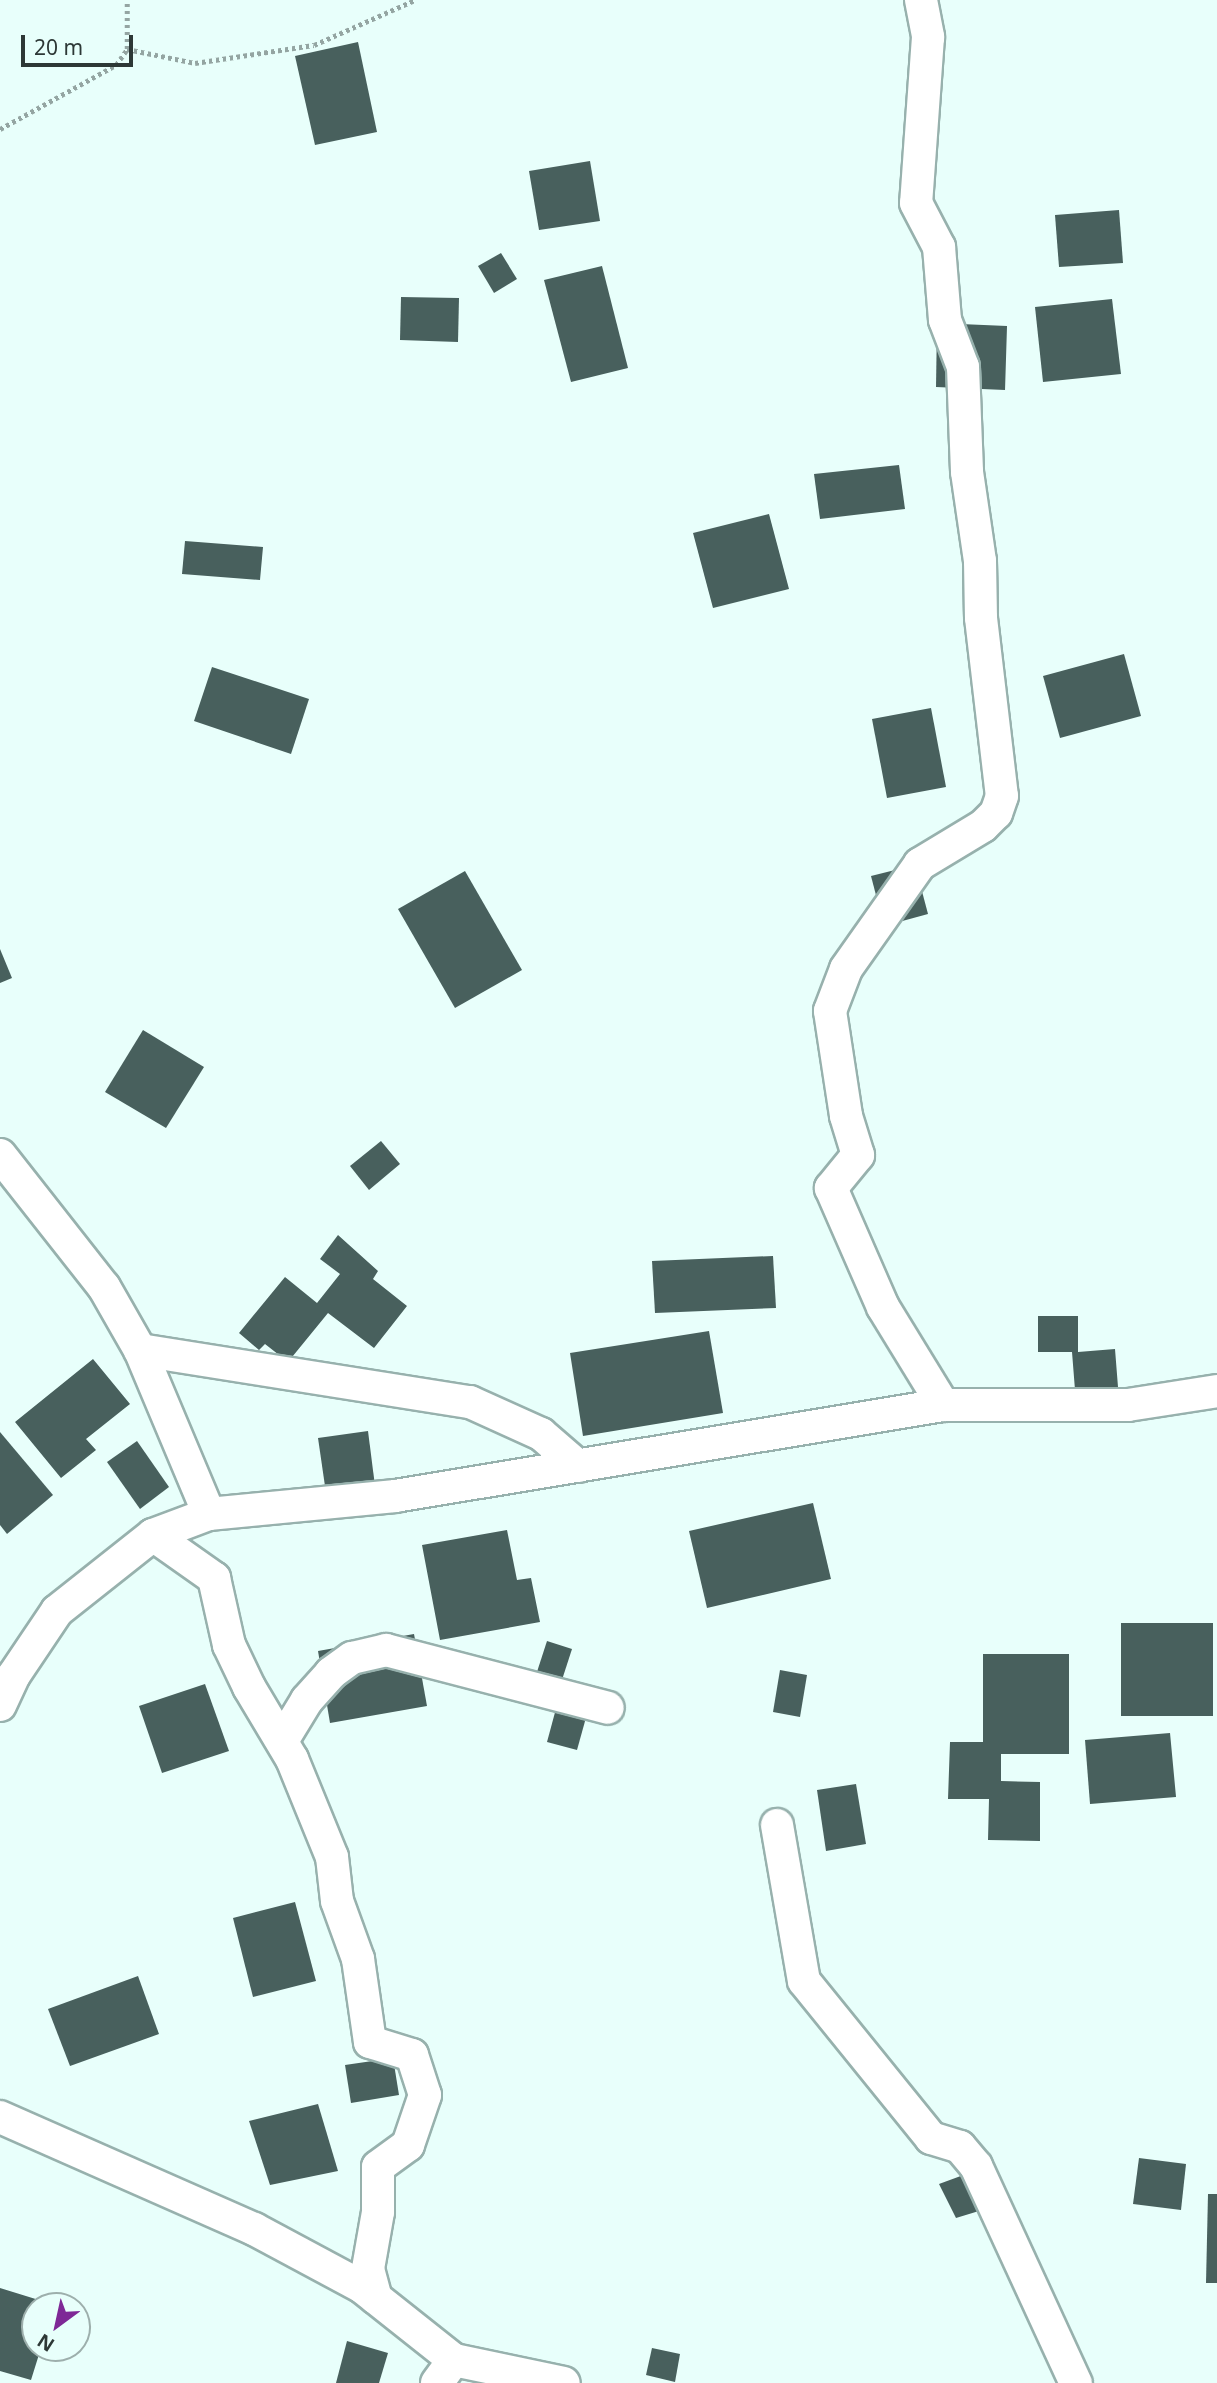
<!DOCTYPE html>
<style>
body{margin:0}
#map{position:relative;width:1217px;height:2383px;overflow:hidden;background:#e8fffb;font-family:"Noto Sans",sans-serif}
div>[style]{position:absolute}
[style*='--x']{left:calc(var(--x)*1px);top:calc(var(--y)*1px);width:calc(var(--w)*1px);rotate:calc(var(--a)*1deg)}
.building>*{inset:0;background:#48605d}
.path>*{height:4.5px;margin-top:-2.25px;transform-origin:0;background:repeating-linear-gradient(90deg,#94a5a2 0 3.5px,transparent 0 7px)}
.roads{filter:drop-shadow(2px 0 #97b1ad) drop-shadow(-2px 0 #97b1ad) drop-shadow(0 2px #97b1ad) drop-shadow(0 -2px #97b1ad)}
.street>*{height:32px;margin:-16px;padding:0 16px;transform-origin:16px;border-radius:16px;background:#fff}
span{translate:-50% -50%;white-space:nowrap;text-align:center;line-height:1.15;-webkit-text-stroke:7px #e8fffb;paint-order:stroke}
.north{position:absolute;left:21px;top:2292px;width:70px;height:70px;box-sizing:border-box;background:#e8fffb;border:2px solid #9dafac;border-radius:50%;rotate:213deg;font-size:19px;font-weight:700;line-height:28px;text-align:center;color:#2d3836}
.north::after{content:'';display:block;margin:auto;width:24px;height:32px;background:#7e2896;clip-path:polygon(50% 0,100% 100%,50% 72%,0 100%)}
.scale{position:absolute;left:21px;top:35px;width:112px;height:32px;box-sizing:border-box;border:4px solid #2d3836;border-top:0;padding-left:9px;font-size:21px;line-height:24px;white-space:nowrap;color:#2d3836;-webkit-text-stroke:5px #e8fffb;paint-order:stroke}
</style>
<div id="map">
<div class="building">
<i style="clip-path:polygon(358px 42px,377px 132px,315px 145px,295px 56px)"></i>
<i style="clip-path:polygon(590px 161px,600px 221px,539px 230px,529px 171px)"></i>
<i style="clip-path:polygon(1119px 210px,1123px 263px,1059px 267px,1055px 215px)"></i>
<i style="clip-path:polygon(501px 253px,517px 279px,494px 293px,478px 266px)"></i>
<i style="clip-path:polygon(602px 266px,628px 368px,571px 382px,544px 280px)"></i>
<i style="clip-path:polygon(401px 297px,459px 298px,458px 342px,400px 340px)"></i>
<i style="clip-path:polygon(1112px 299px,1121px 374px,1043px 382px,1035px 307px)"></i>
<i style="clip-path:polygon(937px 323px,1007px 326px,1005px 390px,936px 387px)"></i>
<i style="clip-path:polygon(899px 465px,905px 509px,820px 519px,814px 474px)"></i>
<i style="clip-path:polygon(769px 514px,789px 589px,713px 608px,693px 533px)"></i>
<i style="clip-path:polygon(185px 541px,263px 547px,260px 580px,182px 574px)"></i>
<i style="clip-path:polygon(1124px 654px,1141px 716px,1060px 738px,1043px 676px)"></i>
<i style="clip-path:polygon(212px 667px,309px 699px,291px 754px,194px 721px)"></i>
<i style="clip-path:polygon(931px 708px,946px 787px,887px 798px,872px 719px)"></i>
<i style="clip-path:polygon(915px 865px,928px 914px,884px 926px,871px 876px)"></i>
<i style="clip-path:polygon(465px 871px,522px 970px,455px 1008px,398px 909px)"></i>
<i style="clip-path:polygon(0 949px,12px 978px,0 983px)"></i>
<i style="clip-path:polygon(143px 1030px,204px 1067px,166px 1128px,105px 1092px)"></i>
<i style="clip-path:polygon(381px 1141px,400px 1164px,369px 1190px,350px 1166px)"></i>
<i style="clip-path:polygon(338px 1235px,378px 1271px,373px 1279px,407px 1306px,374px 1348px,328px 1313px,288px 1362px,265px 1344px,259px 1350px,239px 1333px,285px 1277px,317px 1303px,340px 1274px,320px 1259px)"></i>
<i style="clip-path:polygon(773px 1256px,776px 1308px,655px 1313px,652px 1261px)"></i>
<i style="clip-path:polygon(1038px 1316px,1078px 1316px,1078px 1352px,1115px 1349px,1118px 1387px,1075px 1390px,1072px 1352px,1038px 1352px)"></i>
<i style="clip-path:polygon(709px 1331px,723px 1413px,583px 1436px,570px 1353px)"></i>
<i style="clip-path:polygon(93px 1359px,130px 1404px,86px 1439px,96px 1450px,61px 1478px,15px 1422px)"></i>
<i style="clip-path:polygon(368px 1431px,375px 1486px,326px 1493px,318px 1438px)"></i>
<i style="clip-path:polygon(0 1432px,53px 1495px,7px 1534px,0 1525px)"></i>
<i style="clip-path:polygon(137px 1441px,169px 1487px,140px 1509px,107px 1462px)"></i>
<i style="clip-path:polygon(813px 1503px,831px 1579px,707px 1608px,689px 1531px)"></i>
<i style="clip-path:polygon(507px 1530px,517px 1580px,531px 1578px,540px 1622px,440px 1640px,422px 1545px)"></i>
<i style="clip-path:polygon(1121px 1623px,1213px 1623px,1213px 1716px,1121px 1716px)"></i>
<i style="clip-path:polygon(414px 1634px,427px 1706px,330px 1723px,318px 1651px)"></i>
<i style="clip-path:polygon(547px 1641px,572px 1649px,560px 1686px,535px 1678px)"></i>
<i style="clip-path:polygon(983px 1654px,1069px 1654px,1069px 1754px,1001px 1754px,1001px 1781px,1040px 1782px,1040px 1841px,988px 1840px,989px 1799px,948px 1799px,950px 1742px,983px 1742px)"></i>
<i style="clip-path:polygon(780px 1670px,807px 1675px,800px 1717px,773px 1712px)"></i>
<i style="clip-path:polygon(205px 1684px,229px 1751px,162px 1773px,139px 1706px)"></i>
<i style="clip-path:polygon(557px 1705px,587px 1714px,577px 1750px,547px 1742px)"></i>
<i style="clip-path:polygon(1170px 1733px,1176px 1797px,1090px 1804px,1085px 1740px)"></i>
<i style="clip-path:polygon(856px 1784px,866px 1844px,826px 1851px,817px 1790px)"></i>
<i style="clip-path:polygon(295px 1902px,316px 1981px,253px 1997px,233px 1918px)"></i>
<i style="clip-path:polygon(138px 1976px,159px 2034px,70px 2066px,48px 2009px)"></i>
<i style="clip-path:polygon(393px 2058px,399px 2095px,351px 2103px,345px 2065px)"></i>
<i style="clip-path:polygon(318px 2104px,338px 2171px,270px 2185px,249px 2121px)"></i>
<i style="clip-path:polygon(1139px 2158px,1186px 2164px,1181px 2210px,1133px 2204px)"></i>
<i style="clip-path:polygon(977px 2170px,992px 2207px,956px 2218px,939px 2184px)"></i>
<i style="clip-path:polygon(1208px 2194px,1217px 2194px,1217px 2283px,1206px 2283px)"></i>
<i style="clip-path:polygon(0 2288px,55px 2305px,35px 2306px,35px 2348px,41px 2348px,31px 2380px,0 2371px)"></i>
<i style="clip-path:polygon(347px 2341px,388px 2353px,379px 2383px,336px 2383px)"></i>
<i style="clip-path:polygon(652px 2348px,680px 2354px,675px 2382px,646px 2375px)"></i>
</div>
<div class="path">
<i style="--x:127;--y:49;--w:69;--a:11.6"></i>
<i style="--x:195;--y:63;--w:120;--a:-8.6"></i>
<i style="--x:314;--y:45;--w:111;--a:-24"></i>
<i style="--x:0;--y:129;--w:132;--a:-28.9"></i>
<i style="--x:116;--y:65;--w:19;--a:-55"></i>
<i style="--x:127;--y:49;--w:49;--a:-90"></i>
</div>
<div class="roads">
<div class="street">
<i style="--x:921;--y:0;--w:38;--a:79"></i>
<i style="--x:928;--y:37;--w:166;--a:94.1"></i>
<i style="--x:916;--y:203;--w:50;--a:62.4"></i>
<i style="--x:939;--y:247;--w:73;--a:85.3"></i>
<i style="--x:945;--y:320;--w:50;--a:69"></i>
<i style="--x:963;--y:367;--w:105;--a:87.8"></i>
<i style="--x:967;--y:472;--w:90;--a:81.7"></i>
<i style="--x:980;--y:561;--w:57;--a:89"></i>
<i style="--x:981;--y:618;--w:179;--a:83.3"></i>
<i style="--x:1002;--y:796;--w:18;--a:109"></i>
<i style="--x:996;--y:813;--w:18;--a:135"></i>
<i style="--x:983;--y:826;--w:74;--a:148.9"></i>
<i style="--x:920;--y:864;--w:128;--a:125.2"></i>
<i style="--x:846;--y:969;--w:45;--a:110.9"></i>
<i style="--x:830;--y:1011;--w:106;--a:81.3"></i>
<i style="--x:846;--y:1116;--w:41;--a:72.9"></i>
<i style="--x:858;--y:1155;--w:43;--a:129.3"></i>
<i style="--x:831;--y:1188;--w:130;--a:66.4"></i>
<i style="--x:883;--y:1307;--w:115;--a:58.5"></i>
<i style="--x:0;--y:1155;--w:168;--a:51.8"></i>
<i style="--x:104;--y:1287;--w:73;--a:60.3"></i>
<i style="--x:209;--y:1514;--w:178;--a:-112.8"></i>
<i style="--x:140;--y:1350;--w:334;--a:9"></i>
<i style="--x:470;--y:1402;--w:78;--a:24.3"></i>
<i style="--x:541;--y:1434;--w:49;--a:40.9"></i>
<i style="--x:153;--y:1535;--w:75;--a:35.2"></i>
<i style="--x:214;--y:1578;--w:69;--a:77.4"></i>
<i style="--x:229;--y:1645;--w:47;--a:64.5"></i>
<i style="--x:249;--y:1687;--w:84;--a:59.2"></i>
<i style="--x:292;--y:1759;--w:106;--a:67.8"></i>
<i style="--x:332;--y:1857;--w:44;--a:83.5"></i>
<i style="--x:337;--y:1901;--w:62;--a:70.1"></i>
<i style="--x:358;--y:1959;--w:84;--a:81.8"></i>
<i style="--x:370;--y:2042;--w:44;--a:17.2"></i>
<i style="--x:412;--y:2055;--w:42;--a:72"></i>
<i style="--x:425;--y:2095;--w:53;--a:108.8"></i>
<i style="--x:408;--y:2145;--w:37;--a:144"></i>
<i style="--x:378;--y:2167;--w:45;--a:90"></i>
<i style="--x:378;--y:2212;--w:58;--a:100"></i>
<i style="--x:368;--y:2269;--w:30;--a:75"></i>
<i style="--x:0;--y:1705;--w:33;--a:-65"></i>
<i style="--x:14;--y:1675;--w:77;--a:-56.1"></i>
<i style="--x:57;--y:1611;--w:122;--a:-38.4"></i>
<i style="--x:153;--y:1535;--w:60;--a:-20.6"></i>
<i style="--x:209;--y:1514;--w:187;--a:-5.5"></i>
<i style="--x:395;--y:1496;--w:556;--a:-9.43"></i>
<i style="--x:943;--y:1405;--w:185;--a:0"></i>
<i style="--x:1128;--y:1405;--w:90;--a:-8.9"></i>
<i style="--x:282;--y:1741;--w:48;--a:-58.6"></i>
<i style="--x:307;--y:1700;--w:36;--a:-48"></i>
<i style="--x:331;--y:1673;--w:26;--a:-36"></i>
<i style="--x:352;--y:1658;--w:35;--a:-13"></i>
<i style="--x:386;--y:1650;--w:229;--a:14.6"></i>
<i style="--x:777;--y:1825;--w:158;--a:80.2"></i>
<i style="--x:804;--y:1981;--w:202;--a:51"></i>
<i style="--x:931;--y:2138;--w:30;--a:17"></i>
<i style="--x:960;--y:2147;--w:25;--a:50"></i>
<i style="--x:976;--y:2166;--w:239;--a:65.3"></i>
<i style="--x:0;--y:2117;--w:278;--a:23.8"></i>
<i style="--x:254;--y:2229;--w:123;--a:28.2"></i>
<i style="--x:362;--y:2287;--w:117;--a:38.4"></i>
<i style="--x:454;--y:2360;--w:112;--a:11.8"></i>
<i style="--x:437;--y:2383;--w:29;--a:-54"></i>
</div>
</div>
<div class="north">N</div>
<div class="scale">20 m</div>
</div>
